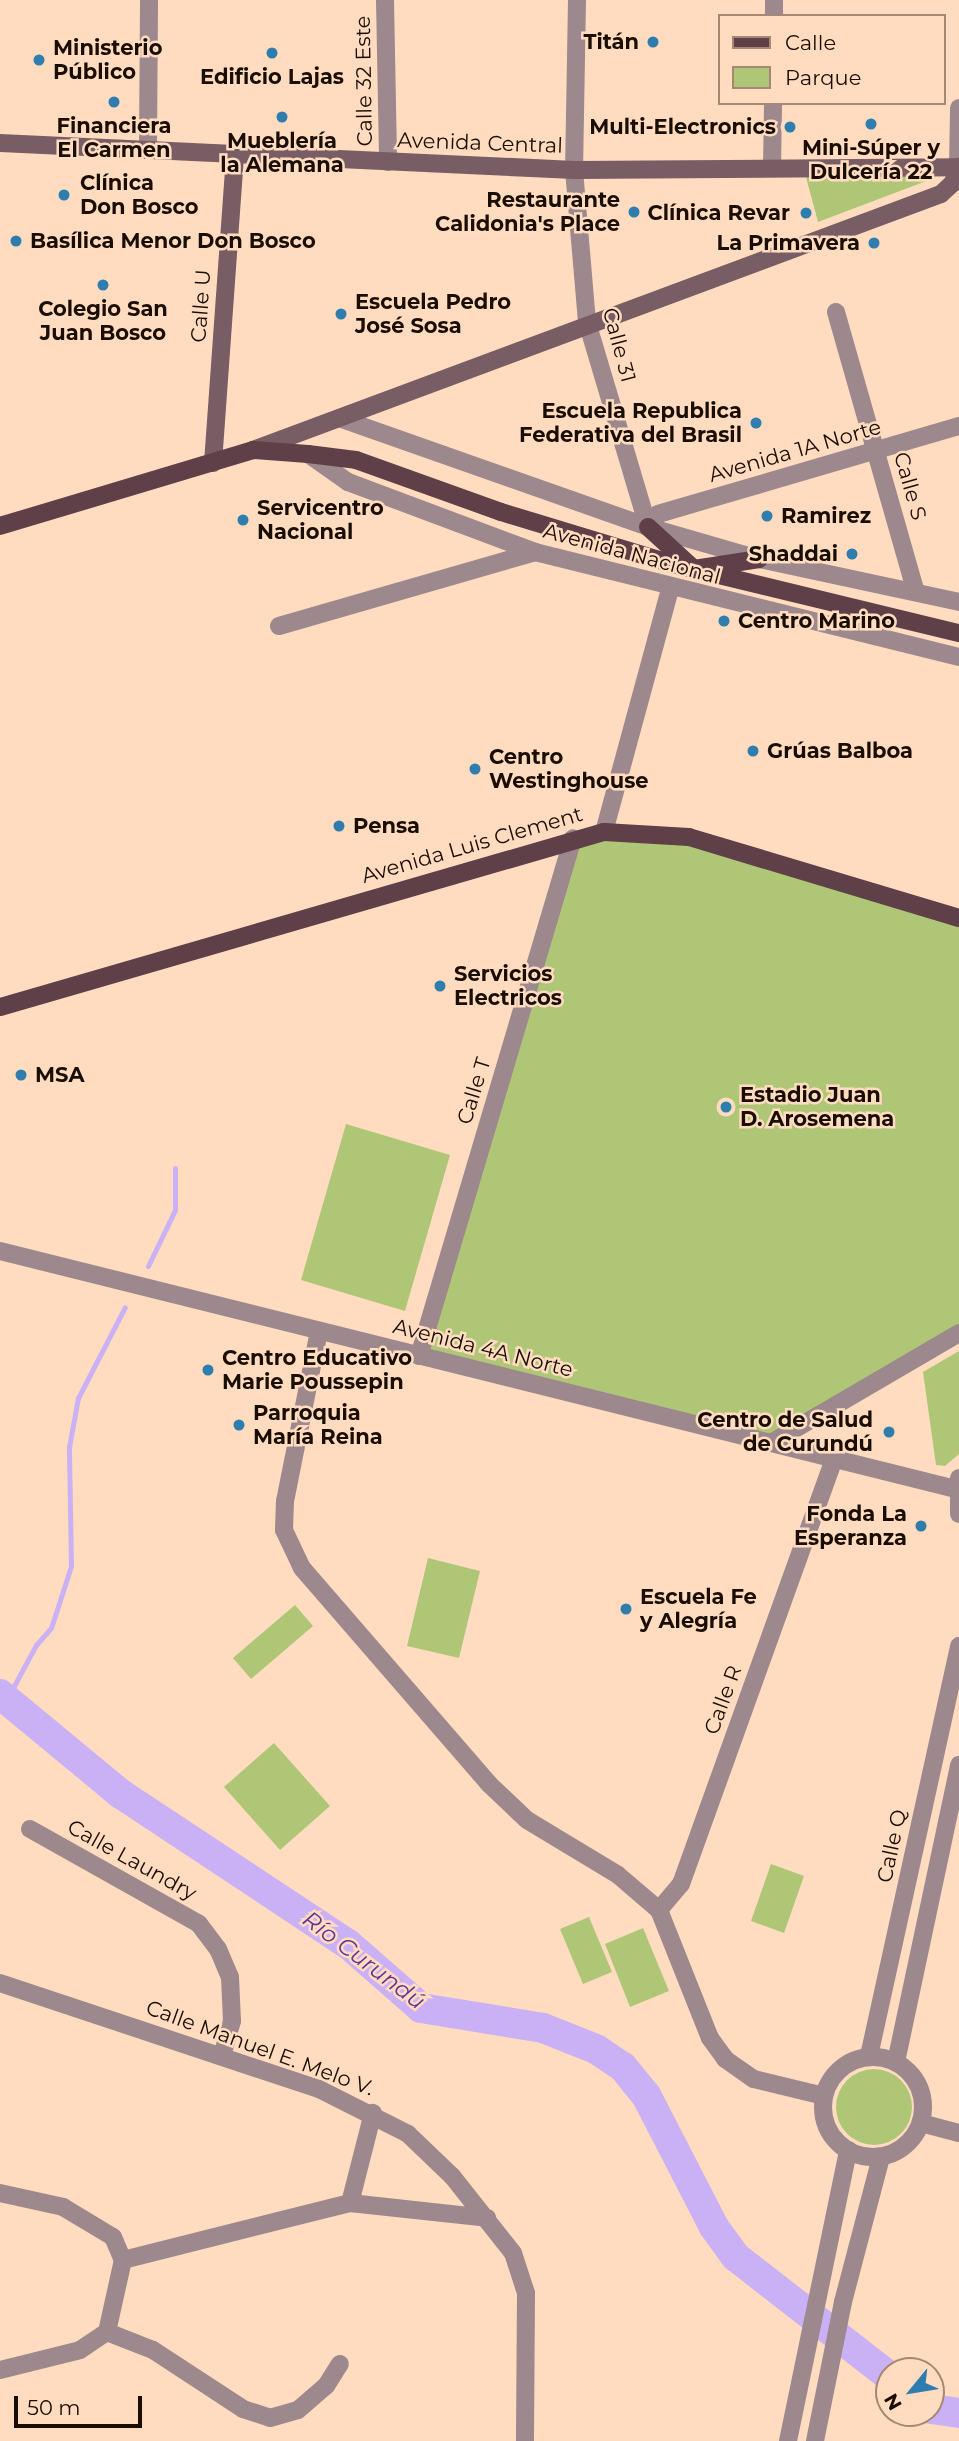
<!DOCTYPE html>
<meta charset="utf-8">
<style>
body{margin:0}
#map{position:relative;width:959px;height:2441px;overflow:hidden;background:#ffdcbf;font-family:Montserrat,sans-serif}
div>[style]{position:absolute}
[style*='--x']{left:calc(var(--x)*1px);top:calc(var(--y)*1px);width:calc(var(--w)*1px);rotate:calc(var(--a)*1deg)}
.green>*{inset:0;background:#b0c677}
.round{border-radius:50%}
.stream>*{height:5px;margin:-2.5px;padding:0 2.5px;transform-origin:2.5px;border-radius:2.5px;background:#cab1f5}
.river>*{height:30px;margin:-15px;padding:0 15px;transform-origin:15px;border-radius:15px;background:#cab1f5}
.street>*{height:18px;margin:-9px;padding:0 9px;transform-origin:9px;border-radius:9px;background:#9c888d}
.street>.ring{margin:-9px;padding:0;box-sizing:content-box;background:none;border:18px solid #9c888d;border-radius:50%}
.secondary>*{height:18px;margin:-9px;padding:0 9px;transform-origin:9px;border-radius:9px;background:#785d64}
.primary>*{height:18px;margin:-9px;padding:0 9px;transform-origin:9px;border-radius:9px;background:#5f3f48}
.dots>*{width:19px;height:19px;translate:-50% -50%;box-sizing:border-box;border:4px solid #ffdcbf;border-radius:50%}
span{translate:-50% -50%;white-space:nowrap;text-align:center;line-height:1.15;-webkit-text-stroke:5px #ffdcbf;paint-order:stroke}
.poi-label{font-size:21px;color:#190d04;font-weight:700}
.right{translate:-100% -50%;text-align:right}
.left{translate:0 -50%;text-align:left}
.street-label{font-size:21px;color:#190d04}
.water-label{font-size:23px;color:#613495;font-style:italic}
.legend{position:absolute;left:718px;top:14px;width:228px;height:91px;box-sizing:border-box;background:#ffdcbf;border:2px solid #a38974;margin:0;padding:9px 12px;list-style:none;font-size:21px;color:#190d04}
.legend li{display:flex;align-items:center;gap:14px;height:35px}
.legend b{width:35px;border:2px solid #a38974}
.north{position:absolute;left:875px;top:2357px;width:70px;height:70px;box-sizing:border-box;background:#ffdcbf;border:2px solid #a38974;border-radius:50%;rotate:240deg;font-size:19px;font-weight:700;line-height:28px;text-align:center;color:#190d04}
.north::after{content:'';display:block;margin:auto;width:24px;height:32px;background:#2f7cae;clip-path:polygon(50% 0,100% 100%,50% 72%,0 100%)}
.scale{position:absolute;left:14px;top:2396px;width:128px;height:32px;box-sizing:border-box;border:4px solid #190d04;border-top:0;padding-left:9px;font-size:21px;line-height:24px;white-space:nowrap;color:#190d04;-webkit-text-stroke:5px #ffdcbf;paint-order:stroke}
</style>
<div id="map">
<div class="green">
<i style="clip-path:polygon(925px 171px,929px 180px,818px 222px,806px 177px)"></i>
<i style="clip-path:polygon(640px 831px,959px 918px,959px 1333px,771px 1443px,419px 1356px,573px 838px)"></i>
<i style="clip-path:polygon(346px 1124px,450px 1155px,405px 1311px,301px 1280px)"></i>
<i style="clip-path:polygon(959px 1351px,959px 1454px,945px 1466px,936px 1465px,923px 1372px)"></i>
<i style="clip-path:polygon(428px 1558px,480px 1571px,459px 1658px,407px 1646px)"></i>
<i style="clip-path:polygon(295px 1605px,313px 1626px,251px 1679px,233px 1658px)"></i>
<i style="clip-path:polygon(274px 1743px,330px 1806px,280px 1850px,224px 1787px)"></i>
<i style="clip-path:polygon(771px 1864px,804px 1876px,784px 1933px,751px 1921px)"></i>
<i style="clip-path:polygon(589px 1917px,612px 1972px,583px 1984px,560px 1929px)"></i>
<i style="clip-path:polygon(643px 1928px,669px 1991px,630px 2007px,605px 1944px)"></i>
<i class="round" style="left:836px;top:2069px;width:76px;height:76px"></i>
</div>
<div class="stream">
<i style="--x:148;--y:1266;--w:62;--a:-64.3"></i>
<i style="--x:175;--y:1210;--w:42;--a:-90"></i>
<i style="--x:7;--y:1699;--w:61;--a:-61.8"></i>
<i style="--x:36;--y:1645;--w:23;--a:-49"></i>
<i style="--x:51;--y:1628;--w:65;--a:-72.1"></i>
<i style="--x:71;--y:1566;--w:119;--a:-91"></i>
<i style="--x:69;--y:1447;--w:50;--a:-79.6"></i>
<i style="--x:78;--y:1398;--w:102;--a:-62.7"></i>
</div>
<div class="river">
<i style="--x:0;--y:1694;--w:157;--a:39.6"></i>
<i style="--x:121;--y:1794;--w:272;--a:33.5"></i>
<i style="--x:348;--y:1944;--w:97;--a:41.2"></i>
<i style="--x:421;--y:2008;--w:124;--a:9.3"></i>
<i style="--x:543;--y:2028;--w:57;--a:21.6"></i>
<i style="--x:596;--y:2049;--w:32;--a:34"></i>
<i style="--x:623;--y:2067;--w:36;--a:51"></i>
<i style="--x:646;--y:2095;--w:148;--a:62.7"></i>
<i style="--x:714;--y:2227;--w:37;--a:54"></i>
<i style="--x:736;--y:2257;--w:194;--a:37.9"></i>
<i style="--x:931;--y:2409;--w:28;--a:8"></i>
</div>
<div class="street">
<i style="--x:385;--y:0;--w:162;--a:88.9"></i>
<i style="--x:577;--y:0;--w:170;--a:91"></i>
<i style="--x:574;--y:170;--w:153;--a:85.1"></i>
<i style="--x:587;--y:322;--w:214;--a:73.4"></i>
<i style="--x:774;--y:16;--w:16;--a:-90"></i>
<i style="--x:148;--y:147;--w:147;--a:-89.6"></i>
<i style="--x:958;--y:167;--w:59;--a:-89"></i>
<i style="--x:772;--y:168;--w:65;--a:-89.1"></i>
<i style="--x:836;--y:312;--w:291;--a:74.1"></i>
<i style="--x:339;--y:418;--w:328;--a:19.4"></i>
<i style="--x:648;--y:527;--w:116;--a:16.1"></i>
<i style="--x:759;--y:559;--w:205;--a:12.1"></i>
<i style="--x:308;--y:454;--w:49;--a:35"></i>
<i style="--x:348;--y:482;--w:200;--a:20.5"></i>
<i style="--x:535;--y:552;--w:437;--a:13.9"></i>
<i style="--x:648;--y:527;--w:16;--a:-52"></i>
<i style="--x:658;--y:514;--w:314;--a:-16.3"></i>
<i style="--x:279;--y:626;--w:266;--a:-16.1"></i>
<i style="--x:604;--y:832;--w:252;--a:-74.8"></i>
<i style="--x:0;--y:1251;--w:985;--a:13.98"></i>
<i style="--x:319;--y:1331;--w:173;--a:101.3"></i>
<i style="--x:285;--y:1501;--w:29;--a:92"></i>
<i style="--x:284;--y:1530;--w:42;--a:64.7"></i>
<i style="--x:302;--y:1568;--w:286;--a:49.1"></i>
<i style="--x:489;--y:1784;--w:52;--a:43.5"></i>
<i style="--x:527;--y:1820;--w:106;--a:31.1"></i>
<i style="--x:618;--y:1875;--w:54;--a:40.5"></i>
<i style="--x:659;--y:1910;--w:138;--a:68.3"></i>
<i style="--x:710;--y:2038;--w:26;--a:54"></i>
<i style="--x:725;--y:2059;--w:35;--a:35"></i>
<i style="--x:754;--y:2079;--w:72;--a:13.7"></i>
<i style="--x:419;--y:1356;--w:540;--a:-73.44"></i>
<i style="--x:771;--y:1443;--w:218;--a:-30.3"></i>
<i style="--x:959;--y:1478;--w:36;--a:90"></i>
<i style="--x:30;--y:1829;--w:194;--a:29.3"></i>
<i style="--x:199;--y:1924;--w:31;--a:53"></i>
<i style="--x:218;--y:1949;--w:30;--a:67"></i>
<i style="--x:230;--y:1977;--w:44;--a:87.4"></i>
<i style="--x:232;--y:2021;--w:35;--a:106"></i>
<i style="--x:659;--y:1910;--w:34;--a:-50"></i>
<i style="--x:681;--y:1884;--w:452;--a:-70.2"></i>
<i style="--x:0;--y:1983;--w:336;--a:18.4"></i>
<i style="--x:319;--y:2089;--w:100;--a:26.8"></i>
<i style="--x:408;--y:2134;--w:61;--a:43.7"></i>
<i style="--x:452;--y:2176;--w:98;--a:51.6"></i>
<i style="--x:513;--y:2253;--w:42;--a:72"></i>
<i style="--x:526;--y:2293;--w:148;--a:90.4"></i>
<i style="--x:869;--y:2056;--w:420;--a:-77.6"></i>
<i class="ring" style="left:823px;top:2057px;width:82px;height:82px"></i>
<i style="--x:896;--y:2062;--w:304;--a:-78"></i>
<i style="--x:921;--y:2123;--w:39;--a:15"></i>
<i style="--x:0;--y:2193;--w:65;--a:12.5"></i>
<i style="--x:63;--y:2207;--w:58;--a:31"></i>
<i style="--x:113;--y:2237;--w:25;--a:67"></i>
<i style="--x:350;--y:2203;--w:93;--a:-75.7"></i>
<i style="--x:123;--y:2260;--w:234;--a:-14.1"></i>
<i style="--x:350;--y:2203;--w:138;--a:6.2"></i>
<i style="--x:107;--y:2332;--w:49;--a:21.4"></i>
<i style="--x:153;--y:2350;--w:108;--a:33.2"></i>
<i style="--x:243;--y:2409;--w:28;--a:18"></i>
<i style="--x:270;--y:2418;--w:29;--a:-16"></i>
<i style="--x:298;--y:2410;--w:37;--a:-41"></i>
<i style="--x:326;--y:2386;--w:26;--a:-58"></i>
<i style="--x:0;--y:2370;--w:82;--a:-14"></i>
<i style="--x:80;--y:2350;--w:32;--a:-34"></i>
<i style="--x:107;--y:2332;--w:74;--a:-77.5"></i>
<i style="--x:788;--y:2441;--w:297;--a:-78.3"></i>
<i style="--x:815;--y:2441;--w:142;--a:-78.6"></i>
<i style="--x:843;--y:2302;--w:150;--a:-75.3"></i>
</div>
<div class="secondary">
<i style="--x:0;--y:143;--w:575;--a:2.69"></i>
<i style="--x:574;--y:170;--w:385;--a:-0.4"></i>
<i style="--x:253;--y:450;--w:734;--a:-20.41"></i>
<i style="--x:941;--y:194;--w:16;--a:-43"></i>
<i style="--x:953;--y:183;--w:17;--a:-73"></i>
<i style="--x:213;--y:463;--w:311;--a:-85.9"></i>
</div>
<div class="primary">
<i style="--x:0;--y:526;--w:264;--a:-16.7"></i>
<i style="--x:253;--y:450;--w:55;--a:4.2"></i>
<i style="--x:308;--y:454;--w:48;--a:7.1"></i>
<i style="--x:356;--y:460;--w:154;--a:19.7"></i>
<i style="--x:501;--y:512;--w:176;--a:16.9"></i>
<i style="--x:669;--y:563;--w:298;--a:13.6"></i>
<i style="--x:648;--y:527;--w:62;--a:42.4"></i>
<i style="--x:694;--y:569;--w:66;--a:-8.7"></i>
<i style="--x:0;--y:1007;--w:629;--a:-16.16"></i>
<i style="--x:604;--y:832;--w:85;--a:3.4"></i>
<i style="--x:689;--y:837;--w:282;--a:16.7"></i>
</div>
<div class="dots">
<i style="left:653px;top:42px;background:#2f7cae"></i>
<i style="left:272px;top:53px;background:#2f7cae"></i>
<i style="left:39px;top:60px;background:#2f7cae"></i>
<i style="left:114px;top:102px;background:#2f7cae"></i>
<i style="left:282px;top:117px;background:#2f7cae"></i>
<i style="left:871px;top:124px;background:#2f7cae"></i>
<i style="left:790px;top:127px;background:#2f7cae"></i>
<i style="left:64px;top:195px;background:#2f7cae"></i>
<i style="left:634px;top:212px;background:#2f7cae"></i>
<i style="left:806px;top:213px;background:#2f7cae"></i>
<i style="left:16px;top:241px;background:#2f7cae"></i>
<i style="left:874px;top:243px;background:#2f7cae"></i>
<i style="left:103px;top:285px;background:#2f7cae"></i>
<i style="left:341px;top:314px;background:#2f7cae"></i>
<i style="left:756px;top:423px;background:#2f7cae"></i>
<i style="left:767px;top:516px;background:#2f7cae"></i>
<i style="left:243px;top:520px;background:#2f7cae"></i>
<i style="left:852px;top:554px;background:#2f7cae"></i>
<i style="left:724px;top:621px;background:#2f7cae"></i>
<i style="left:753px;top:751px;background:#2f7cae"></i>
<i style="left:475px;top:769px;background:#2f7cae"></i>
<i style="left:339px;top:826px;background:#2f7cae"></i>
<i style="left:440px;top:986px;background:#2f7cae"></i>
<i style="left:21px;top:1075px;background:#2f7cae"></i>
<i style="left:726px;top:1107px;background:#2f7cae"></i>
<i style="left:208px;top:1370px;background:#2f7cae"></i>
<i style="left:239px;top:1425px;background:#2f7cae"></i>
<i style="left:889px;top:1432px;background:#2f7cae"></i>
<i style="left:921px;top:1526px;background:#2f7cae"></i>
<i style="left:626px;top:1609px;background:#2f7cae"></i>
</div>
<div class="poi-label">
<span class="right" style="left:639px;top:42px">Titán</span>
<span class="left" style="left:53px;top:60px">Ministerio<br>Público</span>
<span style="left:272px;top:77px">Edificio Lajas</span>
<span style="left:114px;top:138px">Financiera<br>El Carmen</span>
<span class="right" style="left:776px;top:127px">Multi-Electronics</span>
<span style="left:282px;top:153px">Mueblería<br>la Alemana</span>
<span style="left:871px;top:160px">Mini-Súper y<br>Dulcería 22</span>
<span class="left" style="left:80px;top:195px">Clínica<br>Don Bosco</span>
<span class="right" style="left:620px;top:212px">Restaurante<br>Calidonia's Place</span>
<span class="right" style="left:790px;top:213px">Clínica Revar</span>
<span class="left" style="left:30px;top:241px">Basílica Menor Don Bosco</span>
<span class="right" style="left:860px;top:243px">La Primavera</span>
<span class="left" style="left:355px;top:314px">Escuela Pedro<br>José Sosa</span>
<span style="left:103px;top:321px">Colegio San<br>Juan Bosco</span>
<span class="right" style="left:742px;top:423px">Escuela Republica<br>Federativa del Brasil</span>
<span class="left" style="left:257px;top:520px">Servicentro<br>Nacional</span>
<span class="left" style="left:781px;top:516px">Ramirez</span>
<span class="right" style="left:838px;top:554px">Shaddai</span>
<span class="left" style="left:738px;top:621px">Centro Marino</span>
<span class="left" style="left:767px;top:751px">Grúas Balboa</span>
<span class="left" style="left:489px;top:769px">Centro<br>Westinghouse</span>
<span class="left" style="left:353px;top:826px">Pensa</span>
<span class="left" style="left:454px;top:986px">Servicios<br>Electricos</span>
<span class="left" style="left:35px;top:1075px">MSA</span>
<span class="left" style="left:740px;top:1107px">Estadio Juan<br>D. Arosemena</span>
<span class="left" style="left:222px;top:1370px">Centro Educativo<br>Marie Poussepin</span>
<span class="left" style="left:253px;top:1425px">Parroquia<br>María Reina</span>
<span class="right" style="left:873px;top:1432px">Centro de Salud<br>de Curundú</span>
<span class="right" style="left:907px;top:1526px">Fonda La<br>Esperanza</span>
<span class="left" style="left:640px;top:1609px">Escuela Fe<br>y Alegría</span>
</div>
<div class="street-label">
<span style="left:364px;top:81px;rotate:-91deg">Calle 32 Este</span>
<span style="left:480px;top:143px;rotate:2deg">Avenida Central</span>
<span style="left:201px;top:306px;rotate:-86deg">Calle U</span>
<span style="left:619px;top:345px;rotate:75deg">Calle 31</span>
<span style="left:795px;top:451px;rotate:-16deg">Avenida 1A Norte</span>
<span style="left:910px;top:486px;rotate:74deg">Calle S</span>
<span style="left:632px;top:554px;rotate:15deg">Avenida Nacional</span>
<span style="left:472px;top:845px;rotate:-16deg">Avenida Luis Clement</span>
<span style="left:474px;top:1091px;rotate:-73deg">Calle T</span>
<span style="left:483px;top:1348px;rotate:14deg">Avenida 4A Norte</span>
<span style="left:723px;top:1700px;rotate:-70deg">Calle R</span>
<span style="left:892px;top:1846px;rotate:-78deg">Calle Q</span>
<span style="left:132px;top:1860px;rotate:29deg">Calle Laundry</span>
<span style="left:260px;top:2048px;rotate:20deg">Calle Manuel E. Melo V.</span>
</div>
<div class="water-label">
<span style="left:364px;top:1960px;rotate:37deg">Río Curundú</span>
</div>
<ul class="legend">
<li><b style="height:9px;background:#5f3f48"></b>Calle</li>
<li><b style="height:19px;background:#b0c677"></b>Parque</li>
</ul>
<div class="north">N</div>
<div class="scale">50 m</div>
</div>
